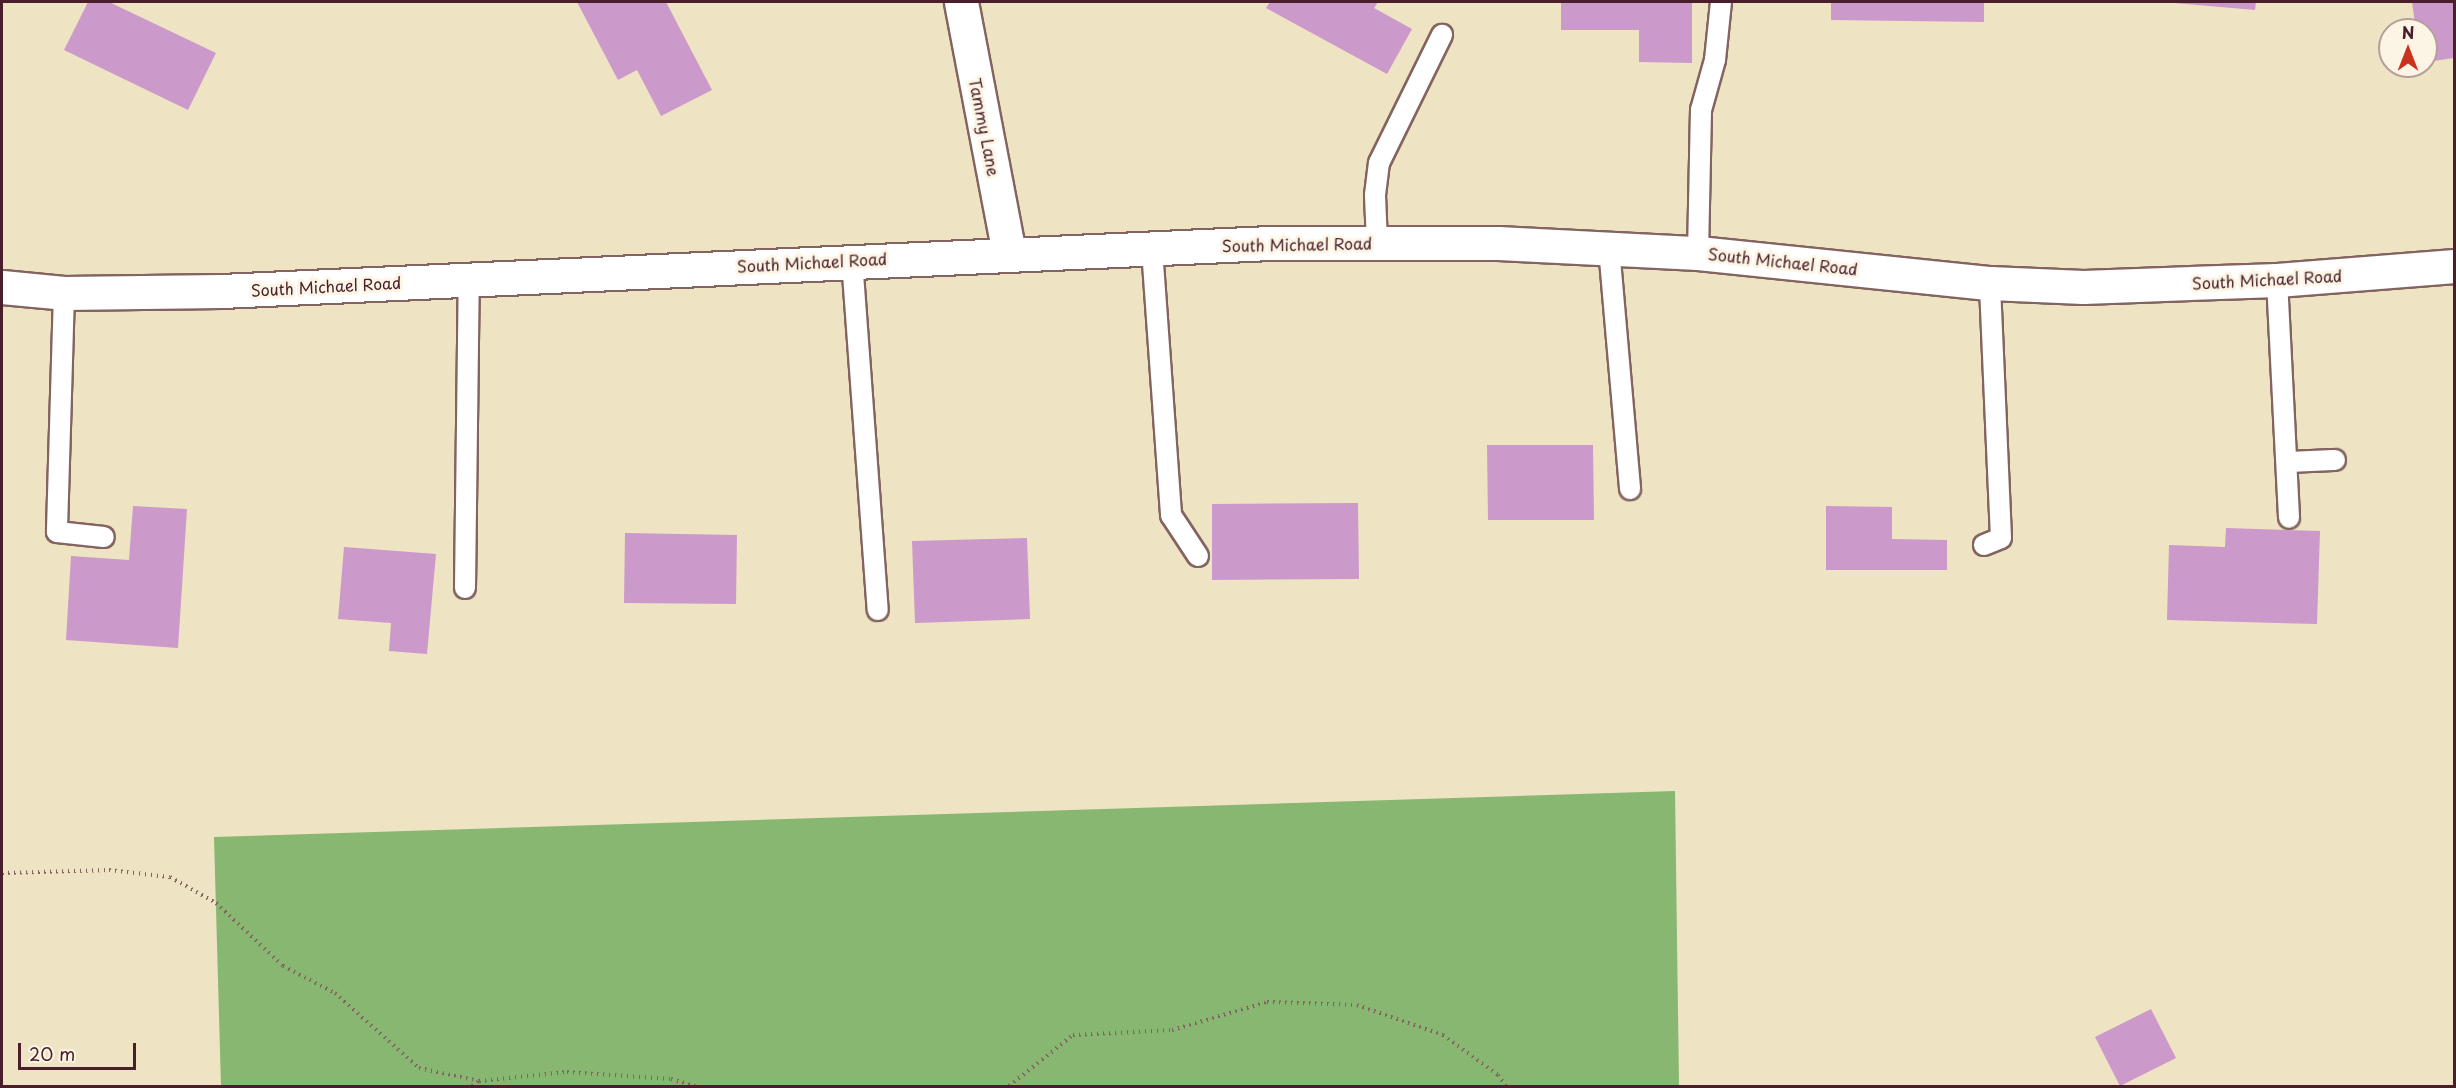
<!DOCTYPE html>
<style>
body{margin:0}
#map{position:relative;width:2456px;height:1088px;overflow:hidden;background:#eee3c2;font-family:"Playpen Sans",sans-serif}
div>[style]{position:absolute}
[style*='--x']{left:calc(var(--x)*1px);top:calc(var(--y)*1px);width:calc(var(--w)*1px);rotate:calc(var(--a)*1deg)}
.forest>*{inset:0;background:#87b771}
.building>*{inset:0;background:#cc99cb}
.path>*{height:4px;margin-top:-2px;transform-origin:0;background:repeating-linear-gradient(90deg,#836460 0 1.5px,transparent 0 6px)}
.roads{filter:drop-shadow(2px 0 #836460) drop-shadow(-2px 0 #836460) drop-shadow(0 2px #836460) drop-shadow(0 -2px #836460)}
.service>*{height:20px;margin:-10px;padding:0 10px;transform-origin:10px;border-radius:10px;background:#fff}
.minor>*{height:33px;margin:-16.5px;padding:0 16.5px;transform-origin:16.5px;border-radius:16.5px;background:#fff}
span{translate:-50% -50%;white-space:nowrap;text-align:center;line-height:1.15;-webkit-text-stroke:6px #fcf5e5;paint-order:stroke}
.street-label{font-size:16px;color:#4a1f2b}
.frame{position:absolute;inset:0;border:3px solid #4a1f2b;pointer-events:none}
.north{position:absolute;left:2378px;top:18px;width:60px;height:60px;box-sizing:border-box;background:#fcf5e5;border:2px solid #b59f9b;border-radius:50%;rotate:0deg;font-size:16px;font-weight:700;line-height:24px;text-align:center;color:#4a1f2b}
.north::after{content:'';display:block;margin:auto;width:21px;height:27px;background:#c8321e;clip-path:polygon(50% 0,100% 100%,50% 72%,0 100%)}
.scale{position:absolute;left:18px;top:1043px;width:118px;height:27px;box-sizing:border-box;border:3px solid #4a1f2b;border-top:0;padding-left:8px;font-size:18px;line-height:21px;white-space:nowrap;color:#4a1f2b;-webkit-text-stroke:4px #fcf5e5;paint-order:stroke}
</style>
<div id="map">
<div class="forest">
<i style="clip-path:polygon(1675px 791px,1679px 1086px,221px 1086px,214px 837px)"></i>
</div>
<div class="building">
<i style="clip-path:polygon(88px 2px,109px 2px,216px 53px,188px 110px,64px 50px)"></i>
<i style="clip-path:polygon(577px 2px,666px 2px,712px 90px,661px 116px,637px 70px,618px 80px)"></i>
<i style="clip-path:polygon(1270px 2px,1378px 2px,1374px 8px,1412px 29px,1387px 74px,1266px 8px)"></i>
<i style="clip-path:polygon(1561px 2px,1692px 3px,1692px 63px,1639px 62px,1639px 30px,1561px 30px)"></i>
<i style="clip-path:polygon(1831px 2px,1984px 2px,1984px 22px,1831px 20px)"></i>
<i style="clip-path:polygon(2163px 2px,2256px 2px,2255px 10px)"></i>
<i style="clip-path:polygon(2412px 2px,2454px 2px,2454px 58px,2426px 62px,2426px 30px,2416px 30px)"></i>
<i style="clip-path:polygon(1487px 445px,1593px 445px,1594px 520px,1488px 520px)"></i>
<i style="clip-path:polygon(1358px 503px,1359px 579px,1212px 580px,1212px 504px)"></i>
<i style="clip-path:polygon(133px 506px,187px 509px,178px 648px,66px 640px,71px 556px,129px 560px)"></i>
<i style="clip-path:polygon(1826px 506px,1892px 507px,1892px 539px,1947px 540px,1947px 570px,1826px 570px)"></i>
<i style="clip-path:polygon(2226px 528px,2320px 531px,2317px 624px,2167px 620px,2169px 545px,2225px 547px)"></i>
<i style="clip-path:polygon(625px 533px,737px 535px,736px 604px,624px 603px)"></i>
<i style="clip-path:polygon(1027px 538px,1030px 619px,915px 623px,912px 541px)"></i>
<i style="clip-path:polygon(344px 547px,436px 554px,427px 654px,389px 651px,391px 623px,338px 619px)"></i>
<i style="clip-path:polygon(2151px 1009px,2176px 1058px,2120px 1086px,2095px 1037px)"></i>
</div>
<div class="path">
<i style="--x:2;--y:873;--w:107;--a:-1.6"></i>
<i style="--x:109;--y:870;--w:61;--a:6.5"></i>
<i style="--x:170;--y:877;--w:53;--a:29.5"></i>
<i style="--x:216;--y:903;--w:92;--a:43.2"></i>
<i style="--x:283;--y:966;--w:59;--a:27.4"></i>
<i style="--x:335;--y:993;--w:113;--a:41.8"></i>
<i style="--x:419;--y:1068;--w:61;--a:12.2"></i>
<i style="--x:472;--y:1086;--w:9;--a:-36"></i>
<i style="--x:479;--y:1081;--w:88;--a:-5.8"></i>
<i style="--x:567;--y:1072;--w:104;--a:3.9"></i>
<i style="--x:671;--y:1079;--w:25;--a:16"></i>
<i style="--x:1009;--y:1086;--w:82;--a:-38.6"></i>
<i style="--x:1073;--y:1035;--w:99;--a:-2.9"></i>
<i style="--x:1172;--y:1030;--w:99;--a:-16.4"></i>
<i style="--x:1267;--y:1002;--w:90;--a:1.9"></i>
<i style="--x:1357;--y:1005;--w:91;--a:19.2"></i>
<i style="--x:1443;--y:1035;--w:68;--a:36"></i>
<i style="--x:1498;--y:1075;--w:14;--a:54"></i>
</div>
<div class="roads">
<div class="service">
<i style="--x:1377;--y:243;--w:48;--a:-92.4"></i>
<i style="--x:1375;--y:195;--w:32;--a:-83"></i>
<i style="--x:1379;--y:163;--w:143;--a:-63.8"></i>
<i style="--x:1609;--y:248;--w:242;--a:85"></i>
<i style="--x:1152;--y:249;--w:267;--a:85.9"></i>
<i style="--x:1171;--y:515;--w:49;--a:56.6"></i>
<i style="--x:1698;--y:253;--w:143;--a:-88.8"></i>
<i style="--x:1701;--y:110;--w:52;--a:-74.4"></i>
<i style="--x:1715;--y:60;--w:58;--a:-84.1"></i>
<i style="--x:852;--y:260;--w:351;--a:85.8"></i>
<i style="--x:2277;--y:280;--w:238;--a:87.1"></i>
<i style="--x:64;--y:293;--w:239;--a:91.7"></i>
<i style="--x:57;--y:532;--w:47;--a:6.1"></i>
<i style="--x:2287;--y:462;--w:48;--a:-2.4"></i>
<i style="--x:1984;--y:545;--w:18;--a:-22"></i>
<i style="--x:2001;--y:538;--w:255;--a:-92.5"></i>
<i style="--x:465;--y:588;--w:308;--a:-89.3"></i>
</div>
<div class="minor">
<i style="--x:961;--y:2;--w:256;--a:79.2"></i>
<i style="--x:2;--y:287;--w:62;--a:5.5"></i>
<i style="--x:64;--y:293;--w:157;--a:-0.7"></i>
<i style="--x:221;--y:291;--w:1049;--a:-2.62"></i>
<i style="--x:1269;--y:243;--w:229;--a:0"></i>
<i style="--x:1498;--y:243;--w:200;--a:2.9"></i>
<i style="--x:1698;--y:253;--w:294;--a:5.9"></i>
<i style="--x:1990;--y:283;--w:93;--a:2.5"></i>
<i style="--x:2083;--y:287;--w:194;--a:-2.1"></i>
<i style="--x:2277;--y:280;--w:178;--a:-4.5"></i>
</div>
</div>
<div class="street-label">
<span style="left:985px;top:127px;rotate:79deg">Tammy Lane</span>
<span style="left:1297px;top:244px;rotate:-1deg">South Michael Road</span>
<span style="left:1783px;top:261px;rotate:6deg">South Michael Road</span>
<span style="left:812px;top:262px;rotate:-3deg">South Michael Road</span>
<span style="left:2267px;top:279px;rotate:-3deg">South Michael Road</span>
<span style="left:326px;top:286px;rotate:-3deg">South Michael Road</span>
</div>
<div class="frame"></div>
<div class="north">N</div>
<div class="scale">20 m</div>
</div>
